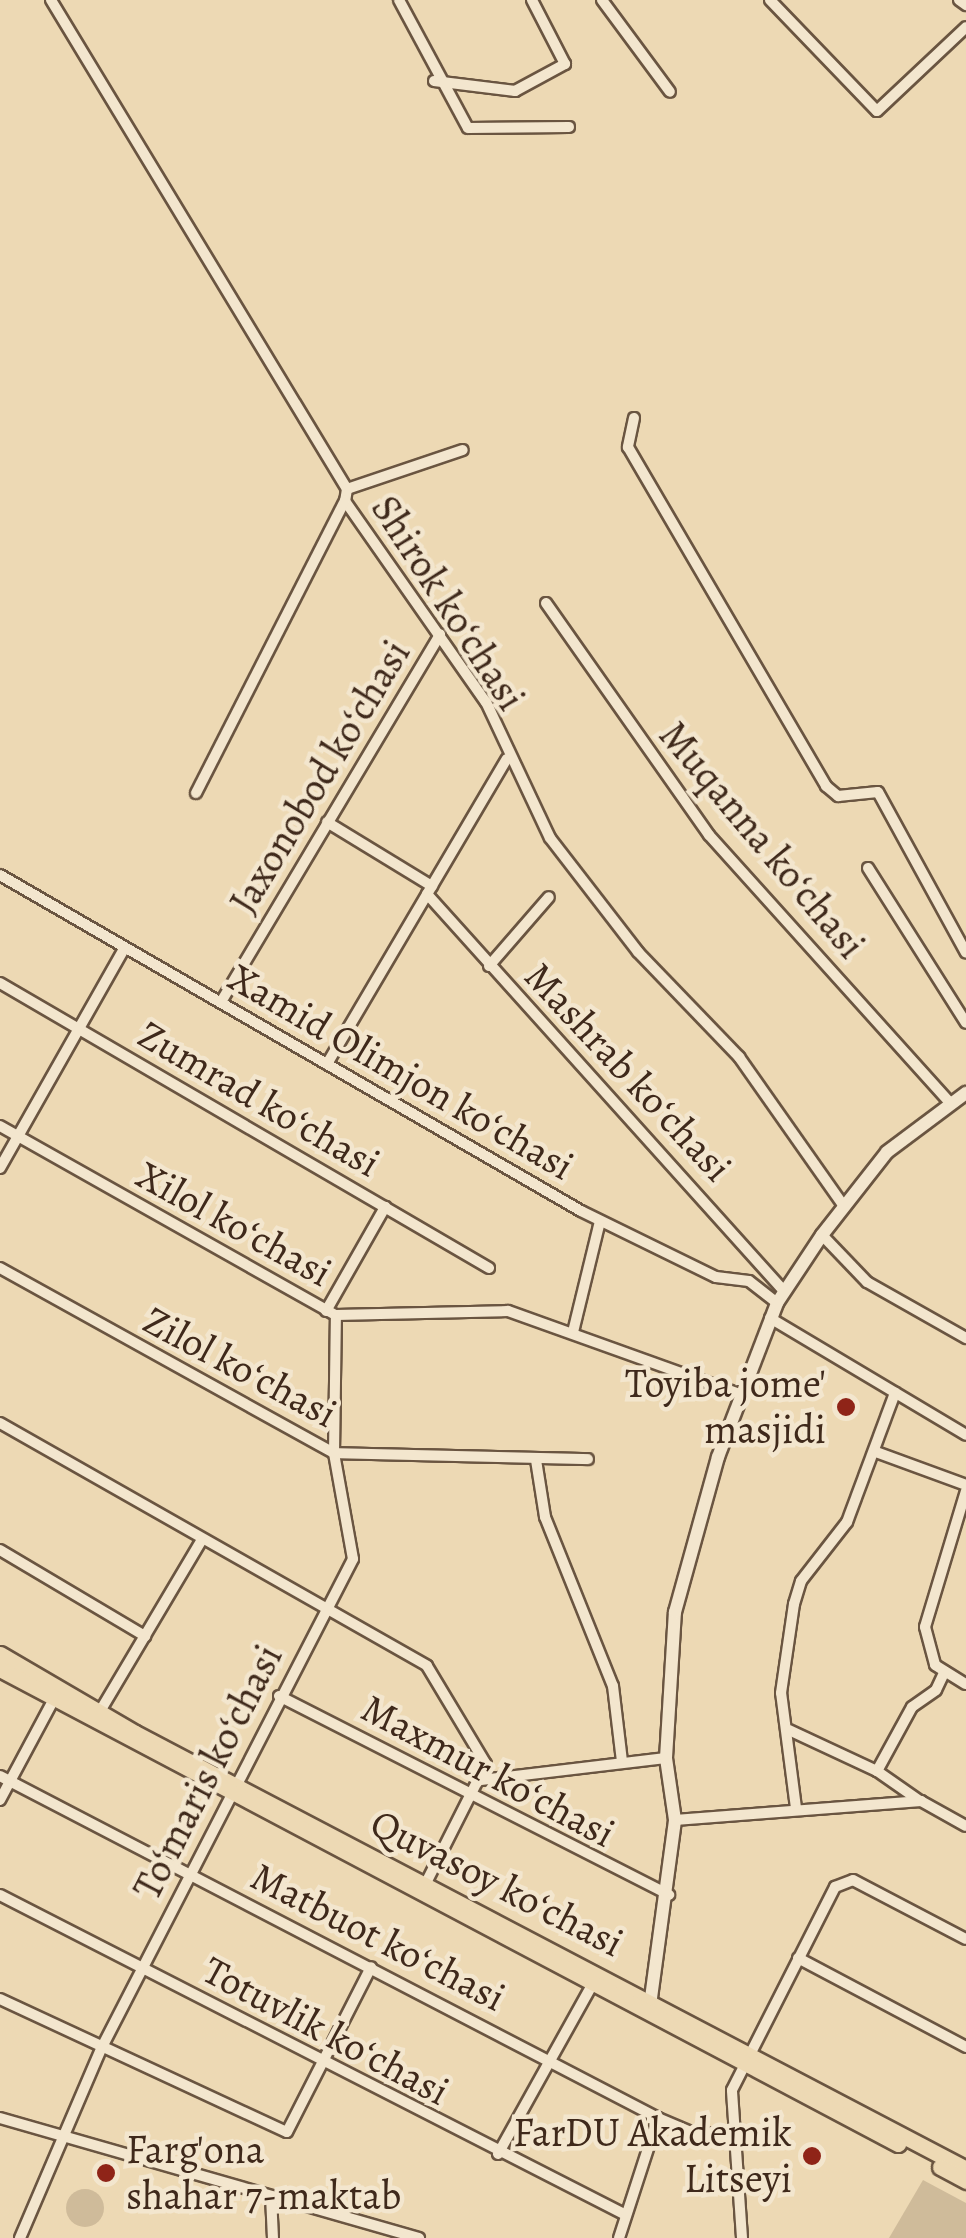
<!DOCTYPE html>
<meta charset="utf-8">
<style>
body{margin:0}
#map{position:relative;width:966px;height:2238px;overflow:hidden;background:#edd9b4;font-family:Alegreya,serif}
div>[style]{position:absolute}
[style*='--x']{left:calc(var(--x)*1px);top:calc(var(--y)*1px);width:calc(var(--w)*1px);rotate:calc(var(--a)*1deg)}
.green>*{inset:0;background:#cfbb9a}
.round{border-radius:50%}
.roads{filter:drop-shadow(2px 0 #6a5541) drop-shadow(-2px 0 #6a5541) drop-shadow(0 2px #6a5541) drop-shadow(0 -2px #6a5541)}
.minor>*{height:10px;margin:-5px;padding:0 5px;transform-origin:5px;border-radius:5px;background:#f3e6ce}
.tertiary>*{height:12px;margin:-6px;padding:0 6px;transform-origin:6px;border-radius:6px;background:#f3e6ce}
.primary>*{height:15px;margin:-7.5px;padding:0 7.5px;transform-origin:7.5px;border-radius:7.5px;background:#edd9b4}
.dots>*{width:28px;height:28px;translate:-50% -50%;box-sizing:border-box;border:5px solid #f3e6ce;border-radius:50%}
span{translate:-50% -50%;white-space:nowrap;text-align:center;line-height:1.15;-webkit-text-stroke:9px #f3e6ce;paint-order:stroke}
.street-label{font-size:40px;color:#3f291b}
.poi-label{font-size:40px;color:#3f291b}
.right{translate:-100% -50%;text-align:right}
.left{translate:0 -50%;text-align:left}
</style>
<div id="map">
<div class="green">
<i style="clip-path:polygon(923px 2180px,966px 2203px,966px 2238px,889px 2238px)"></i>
<i class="round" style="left:66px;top:2189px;width:38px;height:38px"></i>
</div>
<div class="roads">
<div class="minor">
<i style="--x:51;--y:0;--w:572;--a:58.81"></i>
<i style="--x:347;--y:489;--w:12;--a:99"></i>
<i style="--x:345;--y:501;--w:246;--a:55"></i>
<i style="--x:486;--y:702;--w:150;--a:64.8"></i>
<i style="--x:550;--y:838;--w:144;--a:52.3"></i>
<i style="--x:638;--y:952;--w:146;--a:46.1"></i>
<i style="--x:739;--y:1057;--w:181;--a:54.9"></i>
<i style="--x:399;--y:0;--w:145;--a:61.7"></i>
<i style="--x:468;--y:128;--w:101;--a:-0.6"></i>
<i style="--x:602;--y:0;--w:114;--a:53.5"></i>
<i style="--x:770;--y:0;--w:154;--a:46.1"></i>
<i style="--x:877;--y:111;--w:122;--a:-43.3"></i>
<i style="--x:959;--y:0;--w:9;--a:36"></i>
<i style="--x:434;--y:81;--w:82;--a:7"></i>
<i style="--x:515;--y:91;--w:57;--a:-28.4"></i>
<i style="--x:565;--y:64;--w:72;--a:-117.3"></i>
<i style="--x:634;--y:418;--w:30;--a:102"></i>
<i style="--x:628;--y:447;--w:393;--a:59.7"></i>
<i style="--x:826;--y:786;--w:16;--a:40"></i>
<i style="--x:838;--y:796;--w:40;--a:-5.7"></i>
<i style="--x:878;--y:792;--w:183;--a:61.3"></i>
<i style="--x:347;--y:489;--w:122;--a:-18.6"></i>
<i style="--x:546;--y:603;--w:284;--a:54.9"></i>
<i style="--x:709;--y:835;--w:359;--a:48"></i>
<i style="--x:196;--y:793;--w:328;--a:-63"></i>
<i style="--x:327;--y:822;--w:123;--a:31.4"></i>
<i style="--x:868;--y:868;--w:183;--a:57.7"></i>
<i style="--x:0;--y:875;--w:671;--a:30.04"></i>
<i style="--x:581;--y:1211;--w:150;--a:26.1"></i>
<i style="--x:716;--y:1277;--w:33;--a:7"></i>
<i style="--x:749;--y:1281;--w:36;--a:38"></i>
<i style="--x:427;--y:894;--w:534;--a:48.04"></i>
<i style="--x:489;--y:966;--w:91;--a:-49"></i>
<i style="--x:0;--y:983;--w:566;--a:30.23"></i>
<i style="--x:221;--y:1002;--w:428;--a:-59.2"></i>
<i style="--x:327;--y:1064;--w:354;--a:-59.5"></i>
<i style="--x:0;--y:1126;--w:386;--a:29.4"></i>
<i style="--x:336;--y:1315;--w:172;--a:-1.3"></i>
<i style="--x:508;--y:1311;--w:246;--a:19.7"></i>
<i style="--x:0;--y:1168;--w:252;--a:-60.5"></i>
<i style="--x:822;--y:1235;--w:65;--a:46.2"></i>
<i style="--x:867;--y:1282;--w:114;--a:29.5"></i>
<i style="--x:0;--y:1268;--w:382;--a:29"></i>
<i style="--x:334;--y:1453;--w:254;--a:1.4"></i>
<i style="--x:326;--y:1311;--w:120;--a:-60.4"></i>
<i style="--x:770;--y:1318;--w:228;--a:30.8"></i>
<i style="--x:573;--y:1332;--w:114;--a:-76.3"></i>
<i style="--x:0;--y:1423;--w:491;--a:29.6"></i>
<i style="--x:427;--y:1666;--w:114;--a:59"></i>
<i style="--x:486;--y:1764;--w:136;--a:116.8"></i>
<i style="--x:876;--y:1452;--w:96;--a:20.1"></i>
<i style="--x:536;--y:1460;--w:58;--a:81"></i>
<i style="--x:545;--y:1517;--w:182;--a:68.1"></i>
<i style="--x:613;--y:1686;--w:77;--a:83.2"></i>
<i style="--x:966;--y:1491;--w:142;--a:106.8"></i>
<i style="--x:925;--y:1627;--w:39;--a:75"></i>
<i style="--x:935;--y:1665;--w:36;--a:32"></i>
<i style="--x:0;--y:1550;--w:169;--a:30.7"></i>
<i style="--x:279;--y:1696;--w:438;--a:27"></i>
<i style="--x:99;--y:1713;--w:200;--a:-59.3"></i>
<i style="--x:789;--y:1730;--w:97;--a:25"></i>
<i style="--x:877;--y:1771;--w:73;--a:-61.3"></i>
<i style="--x:912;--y:1707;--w:29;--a:-35"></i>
<i style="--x:936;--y:1690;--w:19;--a:-65"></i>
<i style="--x:877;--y:1771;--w:52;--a:34.9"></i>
<i style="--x:0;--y:1776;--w:742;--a:27.46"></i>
<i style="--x:658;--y:2118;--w:43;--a:23"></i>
<i style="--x:698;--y:2135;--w:35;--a:-7"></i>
<i style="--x:481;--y:1780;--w:186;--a:-6.8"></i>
<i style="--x:0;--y:1800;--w:115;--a:-61.9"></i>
<i style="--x:796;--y:1808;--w:116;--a:-97.4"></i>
<i style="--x:781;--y:1693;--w:90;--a:-81.7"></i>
<i style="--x:794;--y:1604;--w:24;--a:-73"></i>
<i style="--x:801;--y:1581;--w:75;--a:-52.1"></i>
<i style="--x:847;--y:1522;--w:138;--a:-69.6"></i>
<i style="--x:675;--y:1820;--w:247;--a:-4.4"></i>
<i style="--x:921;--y:1801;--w:51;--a:29.1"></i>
<i style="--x:0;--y:1895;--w:703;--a:27.08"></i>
<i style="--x:798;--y:1958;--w:190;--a:27.9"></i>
<i style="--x:0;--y:1999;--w:316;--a:24.9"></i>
<i style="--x:287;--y:2132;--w:185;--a:-63"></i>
<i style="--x:0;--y:2118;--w:436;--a:16"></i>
<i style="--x:498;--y:2154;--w:196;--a:-60.9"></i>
<i style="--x:271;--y:2196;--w:42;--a:87.3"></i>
<i style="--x:20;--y:2238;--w:206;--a:-66.8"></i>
<i style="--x:101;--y:2049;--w:551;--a:-62.78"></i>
<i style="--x:353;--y:1559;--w:108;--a:-100.2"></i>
<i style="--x:334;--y:1453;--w:138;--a:-89.2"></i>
<i style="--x:619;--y:2238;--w:126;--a:-72"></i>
<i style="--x:742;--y:2238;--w:148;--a:-93.9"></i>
<i style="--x:732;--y:2090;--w:228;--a:-63.1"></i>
<i style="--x:835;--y:1887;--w:19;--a:-21"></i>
<i style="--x:853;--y:1880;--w:127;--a:27.6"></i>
</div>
<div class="tertiary">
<i style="--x:651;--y:1998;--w:180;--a:-82.3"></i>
<i style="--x:675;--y:1820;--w:63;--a:-98.3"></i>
<i style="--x:666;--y:1758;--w:146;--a:-86.5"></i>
<i style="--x:675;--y:1612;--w:161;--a:-74.5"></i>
<i style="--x:718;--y:1457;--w:165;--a:-69"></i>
<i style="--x:777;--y:1303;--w:82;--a:-56.5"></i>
<i style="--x:822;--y:1235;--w:105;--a:-51.9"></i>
<i style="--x:887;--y:1152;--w:99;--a:-36.8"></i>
</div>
<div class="primary">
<i style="--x:0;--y:1654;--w:156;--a:30.3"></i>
<i style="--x:135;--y:1733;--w:938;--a:27.68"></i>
<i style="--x:0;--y:1669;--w:1016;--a:27.88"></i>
<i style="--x:940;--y:2167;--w:30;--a:28"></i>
</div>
</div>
<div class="dots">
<i style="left:846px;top:1407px;background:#8f2418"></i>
<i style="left:812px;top:2156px;background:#8f2418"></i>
<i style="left:106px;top:2173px;background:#8f2418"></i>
</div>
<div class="street-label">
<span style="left:448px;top:603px;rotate:57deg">Shirok koʻchasi</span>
<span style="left:320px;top:777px;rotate:-59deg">Jaxonobod koʻchasi</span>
<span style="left:762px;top:840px;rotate:50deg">Muqanna koʻchasi</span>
<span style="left:401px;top:1072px;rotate:30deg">Xamid Olimjon koʻchasi</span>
<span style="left:628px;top:1072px;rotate:47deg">Mashrab koʻchasi</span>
<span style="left:259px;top:1099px;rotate:30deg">Zumrad koʻchasi</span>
<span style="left:234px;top:1224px;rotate:29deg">Xilol koʻchasi</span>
<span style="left:240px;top:1367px;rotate:28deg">Zilol koʻchasi</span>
<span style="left:488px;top:1771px;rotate:28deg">Maxmur koʻchasi</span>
<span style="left:208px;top:1772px;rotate:-63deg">Toʻmaris koʻchasi</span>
<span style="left:497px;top:1883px;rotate:27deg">Quvasoy koʻchasi</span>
<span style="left:378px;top:1937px;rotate:27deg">Matbuot koʻchasi</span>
<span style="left:326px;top:2031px;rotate:28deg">Totuvlik koʻchasi</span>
</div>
<div class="poi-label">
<span class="right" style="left:826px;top:1407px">Toyiba jome'<br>masjidi</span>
<span class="right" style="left:792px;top:2156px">FarDU Akademik<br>Litseyi</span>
<span class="left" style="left:126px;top:2173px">Farg'ona<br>shahar 7-maktab</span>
</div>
</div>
